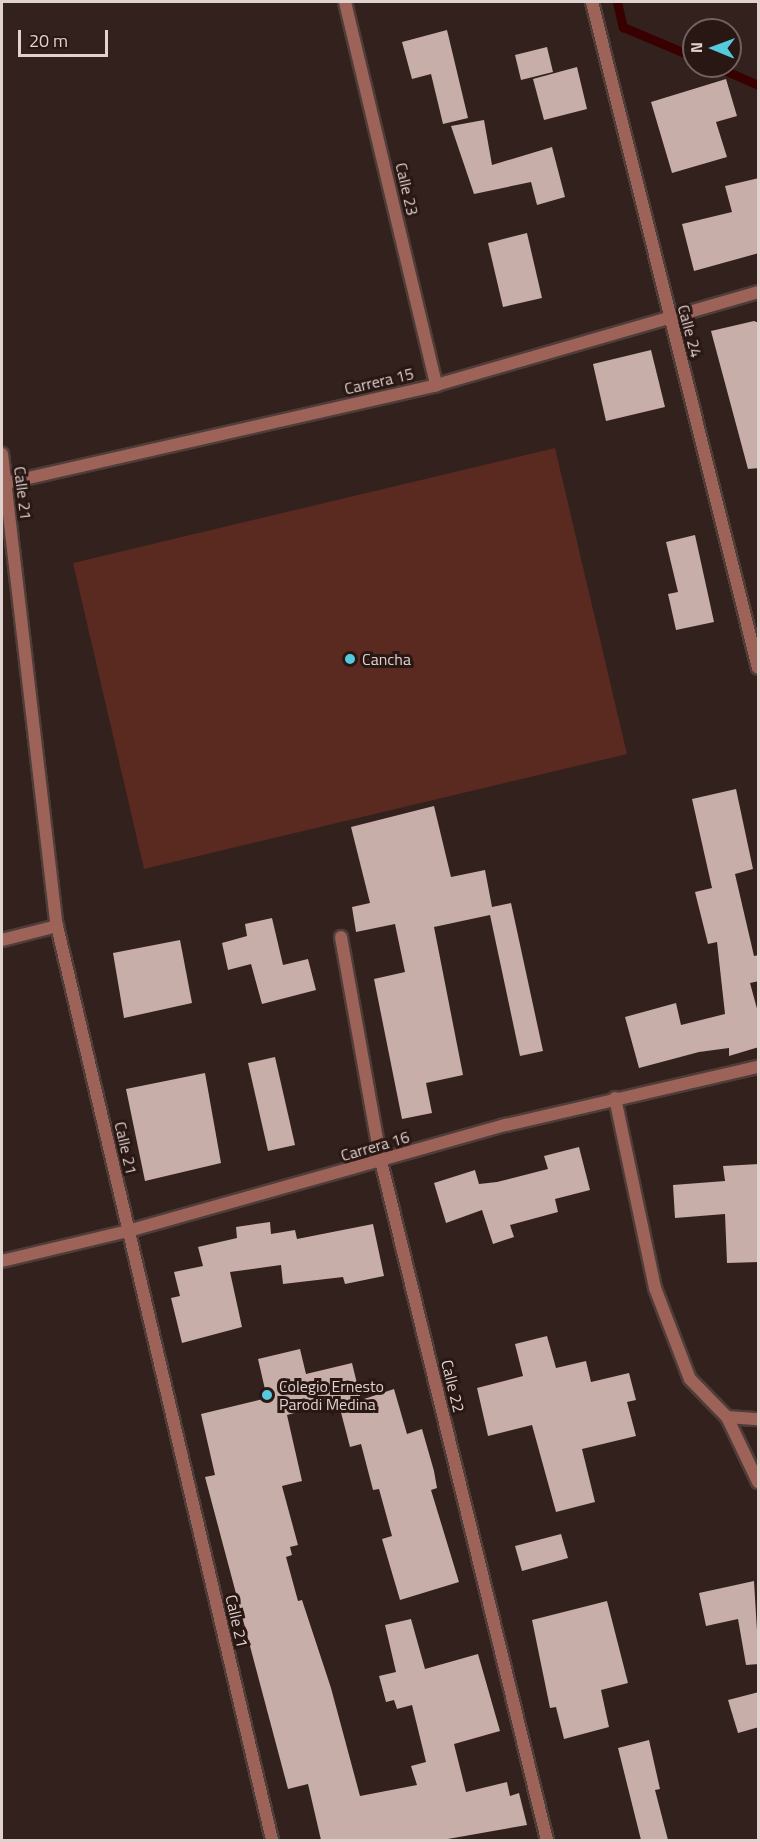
<!DOCTYPE html>
<style>
body{margin:0}
#map{position:relative;width:760px;height:1842px;overflow:hidden;background:#33211d;font-family:"Titillium Web",sans-serif}
div>[style]{position:absolute}
[style*='--x']{left:calc(var(--x)*1px);top:calc(var(--y)*1px);width:calc(var(--w)*1px);rotate:calc(var(--a)*1deg)}
.green>*{inset:0;background:#5a2920}
.stream>*{height:9px;margin:-4.5px;padding:0 4.5px;transform-origin:4.5px;border-radius:4.5px;background:#380000}
.building>*{inset:0;background:#c7aea9}
.roads{filter:drop-shadow(2px 0 #4f3d39) drop-shadow(-2px 0 #4f3d39) drop-shadow(0 2px #4f3d39) drop-shadow(0 -2px #4f3d39)}
.street>*{height:12px;margin:-6px;padding:0 6px;transform-origin:6px;border-radius:6px;background:#9e6358}
.dots>*{width:16px;height:16px;translate:-50% -50%;box-sizing:border-box;border:3px solid #291714;border-radius:50%}
span{translate:-50% -50%;white-space:nowrap;text-align:center;line-height:1.15;-webkit-text-stroke:6px #291714;paint-order:stroke}
.street-label{font-size:16px;color:#dfd2cf}
.poi-label{font-size:16px;color:#dfd2cf}
.left{translate:0 -50%;text-align:left}
.frame{position:absolute;inset:0;border:3px solid #dfd2cf;pointer-events:none}
.north{position:absolute;left:682px;top:18px;width:60px;height:60px;box-sizing:border-box;background:#291714;border:2px solid #72625f;border-radius:50%;rotate:271deg;font-size:16px;font-weight:700;line-height:24px;text-align:center;color:#dfd2cf}
.north::after{content:'';display:block;margin:auto;width:21px;height:27px;background:#55cadf;clip-path:polygon(50% 0,100% 100%,50% 72%,0 100%)}
.scale{position:absolute;left:18px;top:30px;width:90px;height:27px;box-sizing:border-box;border:3px solid #dfd2cf;border-top:0;padding-left:8px;font-size:18px;line-height:21px;white-space:nowrap;color:#dfd2cf;-webkit-text-stroke:4px #291714;paint-order:stroke}
</style>
<div id="map">
<div class="green">
<i style="clip-path:polygon(555px 448px,627px 754px,144px 869px,73px 563px)"></i>
</div>
<div class="stream">
<i style="--x:617;--y:2;--w:26;--a:77"></i>
<i style="--x:623;--y:27;--w:77;--a:22.9"></i>
<i style="--x:715;--y:66;--w:47;--a:23.8"></i>
</div>
<div class="building">
<i style="clip-path:polygon(447px 30px,468px 118px,443px 124px,431px 74px,412px 79px,402px 42px)"></i>
<i style="clip-path:polygon(547px 47px,553px 72px,521px 80px,515px 55px)"></i>
<i style="clip-path:polygon(577px 67px,587px 109px,544px 120px,533px 79px)"></i>
<i style="clip-path:polygon(726px 79px,737px 116px,716px 122px,727px 157px,672px 173px,651px 102px)"></i>
<i style="clip-path:polygon(484px 120px,492px 165px,552px 147px,565px 197px,537px 205px,531px 182px,474px 194px,451px 126px)"></i>
<i style="clip-path:polygon(759px 178px,759px 253px,694px 271px,682px 224px,732px 212px,725px 186px)"></i>
<i style="clip-path:polygon(527px 233px,542px 298px,503px 307px,488px 243px)"></i>
<i style="clip-path:polygon(754px 321px,759px 323px,759px 468px,748px 469px,711px 331px)"></i>
<i style="clip-path:polygon(651px 350px,665px 407px,606px 421px,593px 364px)"></i>
<i style="clip-path:polygon(695px 535px,714px 622px,676px 630px,668px 594px,678px 592px,666px 542px)"></i>
<i style="clip-path:polygon(736px 789px,753px 869px,735px 874px,754px 956px,759px 955px,759px 981px,750px 983px,759px 1016px,759px 1047px,729px 1056px,729px 1048px,699px 1052px,639px 1068px,625px 1017px,676px 1003px,681px 1025px,725px 1014px,717px 942px,708px 944px,695px 892px,712px 888px,692px 799px)"></i>
<i style="clip-path:polygon(434px 806px,451px 877px,485px 870px,492px 907px,511px 903px,543px 1051px,520px 1056px,490px 915px,434px 927px,463px 1075px,426px 1083px,432px 1113px,402px 1119px,374px 979px,405px 972px,395px 924px,356px 932px,352px 907px,370px 903px,351px 827px)"></i>
<i style="clip-path:polygon(272px 918px,283px 965px,308px 959px,316px 990px,262px 1004px,251px 964px,228px 970px,222px 943px,247px 936px,245px 924px)"></i>
<i style="clip-path:polygon(180px 940px,192px 1003px,124px 1018px,113px 953px)"></i>
<i style="clip-path:polygon(275px 1057px,295px 1145px,268px 1151px,248px 1063px)"></i>
<i style="clip-path:polygon(205px 1073px,221px 1163px,145px 1181px,126px 1089px)"></i>
<i style="clip-path:polygon(579px 1147px,590px 1190px,555px 1199px,558px 1212px,510px 1225px,514px 1237px,493px 1244px,482px 1210px,446px 1223px,434px 1183px,475px 1170px,479px 1184px,497px 1182px,548px 1169px,544px 1156px)"></i>
<i style="clip-path:polygon(759px 1164px,759px 1262px,727px 1263px,725px 1214px,675px 1218px,673px 1185px,725px 1181px,723px 1166px)"></i>
<i style="clip-path:polygon(270px 1222px,271px 1234px,295px 1230px,297px 1239px,373px 1224px,384px 1276px,345px 1284px,343px 1277px,283px 1284px,281px 1265px,230px 1272px,242px 1327px,182px 1343px,171px 1298px,180px 1296px,174px 1272px,203px 1266px,198px 1247px,237px 1238px,236px 1227px)"></i>
<i style="clip-path:polygon(547px 1336px,556px 1368px,586px 1361px,591px 1382px,629px 1373px,636px 1400px,627px 1402px,636px 1436px,582px 1449px,595px 1502px,556px 1512px,532px 1425px,488px 1436px,477px 1388px,523px 1376px,515px 1344px)"></i>
<i style="clip-path:polygon(300px 1349px,306px 1374px,352px 1363px,361px 1400px,394px 1389px,407px 1434px,422px 1429px,434px 1471px,437px 1488px,431px 1490px,459px 1582px,400px 1600px,382px 1539px,392px 1536px,379px 1489px,373px 1490px,361px 1444px,350px 1447px,338px 1401px,287px 1415px,302px 1481px,282px 1486px,298px 1545px,290px 1547px,292px 1555px,286px 1557px,298px 1601px,302px 1600px,331px 1688px,360px 1796px,417px 1785px,411px 1766px,426px 1762px,412px 1705px,397px 1709px,394px 1700px,386px 1702px,379px 1676px,396px 1672px,385px 1625px,411px 1619px,425px 1669px,478px 1654px,500px 1731px,454px 1744px,466px 1792px,507px 1782px,510px 1796px,519px 1793px,527px 1825px,442px 1840px,321px 1840px,308px 1784px,288px 1789px,205px 1477px,215px 1475px,201px 1414px,267px 1398px,258px 1359px)"></i>
<i style="clip-path:polygon(561px 1534px,568px 1558px,522px 1571px,515px 1546px)"></i>
<i style="clip-path:polygon(754px 1581px,759px 1664px,746px 1665px,738px 1619px,706px 1626px,699px 1593px)"></i>
<i style="clip-path:polygon(607px 1601px,628px 1683px,601px 1690px,609px 1727px,564px 1739px,556px 1707px,550px 1708px,532px 1620px)"></i>
<i style="clip-path:polygon(759px 1692px,759px 1727px,738px 1733px,728px 1700px)"></i>
<i style="clip-path:polygon(649px 1740px,660px 1789px,655px 1790px,668px 1840px,641px 1840px,618px 1748px)"></i>
</div>
<div class="roads">
<div class="street">
<i style="--x:345;--y:2;--w:394;--a:76.6"></i>
<i style="--x:592;--y:2;--w:686;--a:76"></i>
<i style="--x:2;--y:454;--w:475;--a:83.4"></i>
<i style="--x:57;--y:926;--w:939;--a:76.76"></i>
<i style="--x:2;--y:484;--w:445;--a:-12.8"></i>
<i style="--x:436;--y:385;--w:335;--a:-16.1"></i>
<i style="--x:341;--y:937;--w:228;--a:79.9"></i>
<i style="--x:381;--y:1161;--w:699;--a:76.26"></i>
<i style="--x:2;--y:940;--w:57;--a:-14.3"></i>
<i style="--x:615;--y:1098;--w:194;--a:78.1"></i>
<i style="--x:655;--y:1288;--w:97;--a:69"></i>
<i style="--x:690;--y:1379;--w:53;--a:45.8"></i>
<i style="--x:727;--y:1417;--w:72;--a:64.5"></i>
<i style="--x:2;--y:1261;--w:130;--a:-13.4"></i>
<i style="--x:128;--y:1231;--w:393;--a:-15.7"></i>
<i style="--x:506;--y:1125;--w:259;--a:-13"></i>
<i style="--x:727;--y:1417;--w:31;--a:4"></i>
</div>
</div>
<div class="dots">
<i style="left:350px;top:659px;background:#55cadf"></i>
<i style="left:267px;top:1395px;background:#55cadf"></i>
</div>
<div class="street-label">
<span style="left:407px;top:189px;rotate:77deg">Calle 23</span>
<span style="left:690px;top:331px;rotate:75deg">Calle 24</span>
<span style="left:379px;top:381px;rotate:-13deg">Carrera 15</span>
<span style="left:23px;top:493px;rotate:83deg">Calle 21</span>
<span style="left:375px;top:1146px;rotate:-16deg">Carrera 16</span>
<span style="left:126px;top:1148px;rotate:77deg">Calle 21</span>
<span style="left:453px;top:1386px;rotate:76deg">Calle 22</span>
<span style="left:237px;top:1621px;rotate:77deg">Calle 21</span>
</div>
<div class="poi-label">
<span class="left" style="left:362px;top:659px">Cancha</span>
<span class="left" style="left:279px;top:1395px">Colegio Ernesto<br>Parodi Medina</span>
</div>
<div class="frame"></div>
<div class="north">N</div>
<div class="scale">20 m</div>
</div>
